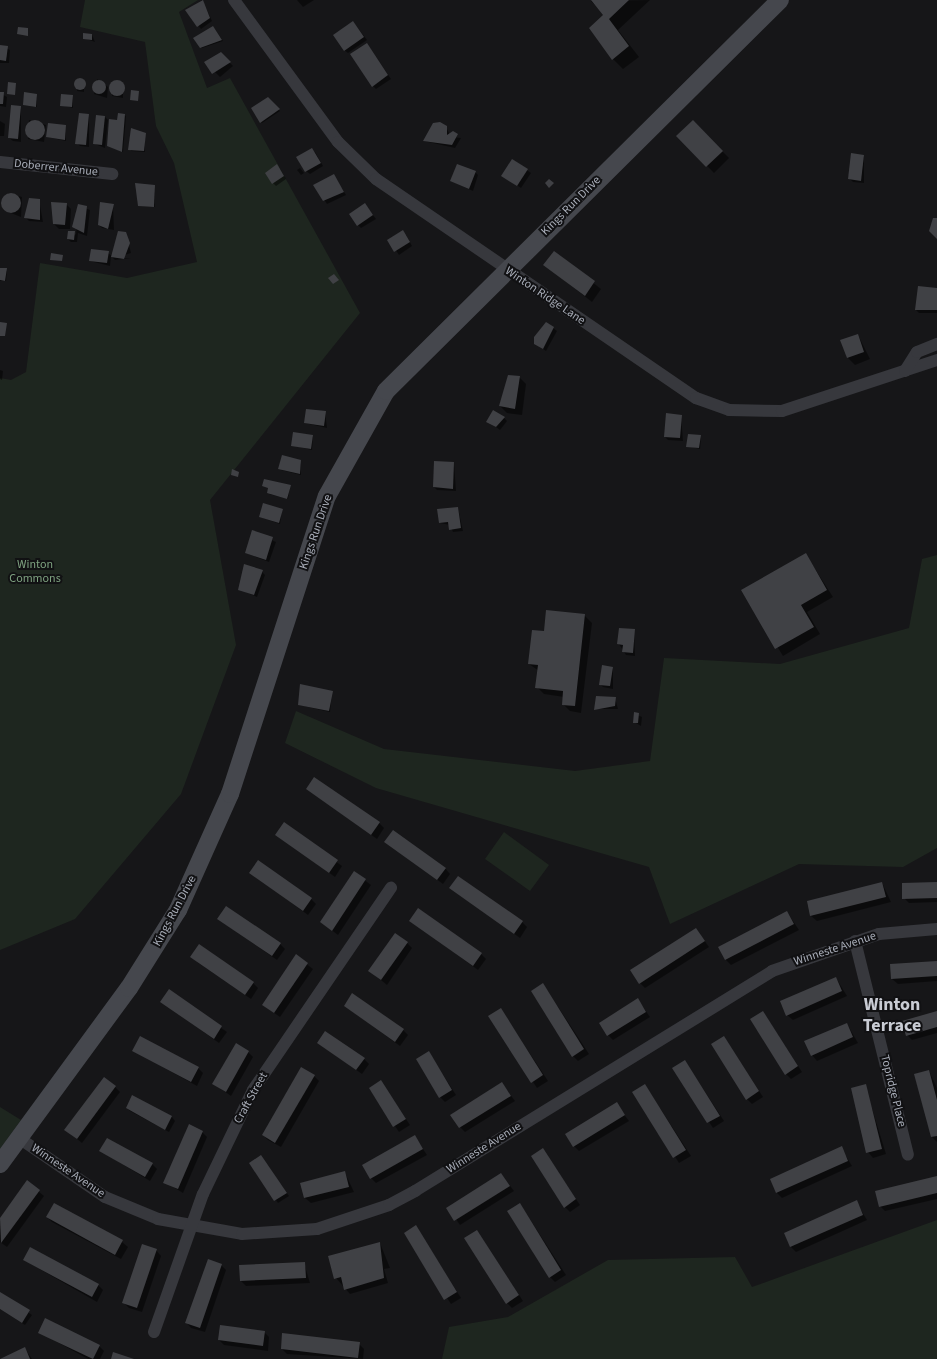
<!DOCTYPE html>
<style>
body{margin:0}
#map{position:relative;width:937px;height:1359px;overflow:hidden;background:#161618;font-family:"Source Sans 3",sans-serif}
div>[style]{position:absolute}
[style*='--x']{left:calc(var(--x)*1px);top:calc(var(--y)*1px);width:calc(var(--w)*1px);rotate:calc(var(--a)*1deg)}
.green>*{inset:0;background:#1e261f}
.shadow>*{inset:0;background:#0007}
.building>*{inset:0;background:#404145}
.round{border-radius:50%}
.street>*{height:12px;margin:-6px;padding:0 6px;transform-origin:6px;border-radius:6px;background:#37383d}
.secondary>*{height:18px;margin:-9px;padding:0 9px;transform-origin:9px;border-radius:9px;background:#45474d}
span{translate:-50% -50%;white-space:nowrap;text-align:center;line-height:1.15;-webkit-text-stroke:4px #111113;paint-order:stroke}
.street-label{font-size:12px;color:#a8adb8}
.park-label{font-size:12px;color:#7fa381}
.district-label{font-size:18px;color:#c9ccd4;font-weight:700}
</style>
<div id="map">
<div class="green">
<i style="clip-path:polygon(85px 0,198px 0,179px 12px,207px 88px,230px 78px,360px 313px,210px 500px,236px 645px,181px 794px,75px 919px,0 950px,0 378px,11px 380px,26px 372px,40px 263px,127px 278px,197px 262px,174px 163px,156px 126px,145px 42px,80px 27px)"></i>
<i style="clip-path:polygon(937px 555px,937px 848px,903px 867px,799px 864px,670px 924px,649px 867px,376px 788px,285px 743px,296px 711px,384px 749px,575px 771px,650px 761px,664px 658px,780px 664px,909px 628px,922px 559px)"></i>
<i style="clip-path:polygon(504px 832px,549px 865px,530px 891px,485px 859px)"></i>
<i style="clip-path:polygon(0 1107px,21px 1120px,0 1149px)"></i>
<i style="clip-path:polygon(937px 1220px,937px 1359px,442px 1359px,449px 1327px,508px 1317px,608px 1260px,735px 1257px,752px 1287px)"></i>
</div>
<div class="shadow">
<i style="clip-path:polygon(202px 0,212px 21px,201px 29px,187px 11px)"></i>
<i style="clip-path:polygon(297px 0,314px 0,303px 7px)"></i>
<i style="clip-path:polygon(650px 0,618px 30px,639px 57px,623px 69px,613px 59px,605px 15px,591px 1px)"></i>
<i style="clip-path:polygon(353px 22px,367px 40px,348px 53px,344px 50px)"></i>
<i style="clip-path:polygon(214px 28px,223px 41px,202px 48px,201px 47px)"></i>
<i style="clip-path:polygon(92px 35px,95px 42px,84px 38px)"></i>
<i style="clip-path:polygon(0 46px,10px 50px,9px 63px,0 63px)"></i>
<i style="clip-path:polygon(370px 48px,391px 79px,376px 89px,373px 86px)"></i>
<i style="clip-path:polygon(220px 53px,233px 66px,220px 77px,206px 63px)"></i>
<i style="clip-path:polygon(78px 78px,84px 79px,84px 92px,77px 91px)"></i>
<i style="clip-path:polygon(97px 79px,108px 87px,107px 98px,94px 94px)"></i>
<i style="clip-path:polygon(114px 81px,123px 82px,123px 98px,112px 96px)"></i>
<i style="clip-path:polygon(0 93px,7px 97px,6px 107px,0 106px)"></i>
<i style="clip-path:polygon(37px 95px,37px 107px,24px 105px)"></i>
<i style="clip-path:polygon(73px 96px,73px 108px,62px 105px)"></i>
<i style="clip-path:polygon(268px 98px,280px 111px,262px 123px,261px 122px)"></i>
<i style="clip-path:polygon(21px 107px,21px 142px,13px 141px,9px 138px)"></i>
<i style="clip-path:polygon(89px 115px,89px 147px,80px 146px,77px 143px)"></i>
<i style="clip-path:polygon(124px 115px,126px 116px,123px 152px,110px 147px)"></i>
<i style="clip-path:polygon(105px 117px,108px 120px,105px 148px,95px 144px)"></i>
<i style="clip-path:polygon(29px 120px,46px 125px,44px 142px,28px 139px)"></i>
<i style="clip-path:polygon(0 121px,5px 124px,4px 136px,0 136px)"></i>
<i style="clip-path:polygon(693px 122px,729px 158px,714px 173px,678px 136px)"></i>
<i style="clip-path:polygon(66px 126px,66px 141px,48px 137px)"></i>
<i style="clip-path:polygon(446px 127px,451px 137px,461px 138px,455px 148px,424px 141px)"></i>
<i style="clip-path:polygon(145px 134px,145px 152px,131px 151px,130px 149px)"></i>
<i style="clip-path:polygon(315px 152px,323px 166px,310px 174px,306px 171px)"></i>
<i style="clip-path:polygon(864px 156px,864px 183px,853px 182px,850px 179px)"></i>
<i style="clip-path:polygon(512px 160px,531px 173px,521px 188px,506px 178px)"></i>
<i style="clip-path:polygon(300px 168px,304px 173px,301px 175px,297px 170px)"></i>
<i style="clip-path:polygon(280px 169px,286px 179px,276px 186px,273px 183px)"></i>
<i style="clip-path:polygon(475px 172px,478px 175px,473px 191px,451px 181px)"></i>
<i style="clip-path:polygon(333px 175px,346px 195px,327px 204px,315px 186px)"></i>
<i style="clip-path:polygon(155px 186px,155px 207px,140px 206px,139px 205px)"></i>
<i style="clip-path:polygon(8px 193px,22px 197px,21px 217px,3px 210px)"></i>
<i style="clip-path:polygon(39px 200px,43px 222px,29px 221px,26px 218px)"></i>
<i style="clip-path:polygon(66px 204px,71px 209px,70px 229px,59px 229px,54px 224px)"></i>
<i style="clip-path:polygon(113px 205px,114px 230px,102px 228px,99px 225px)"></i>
<i style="clip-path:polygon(365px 205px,376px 219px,361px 228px,358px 225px)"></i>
<i style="clip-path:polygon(79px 206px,90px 210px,87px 236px,78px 233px,77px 242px,71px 242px,68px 239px,76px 234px)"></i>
<i style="clip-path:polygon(126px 233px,131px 253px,115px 258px,131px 258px,115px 260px,111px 256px,110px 266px,90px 261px,108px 253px,112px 256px)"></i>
<i style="clip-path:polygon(406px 235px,412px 246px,399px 255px,389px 240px)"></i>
<i style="clip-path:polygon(554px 252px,601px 289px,592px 302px,545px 265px)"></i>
<i style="clip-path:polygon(0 269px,7px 271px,6px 281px,0 281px)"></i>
<i style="clip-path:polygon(937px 289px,937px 313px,919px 313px,916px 310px)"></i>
<i style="clip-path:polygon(553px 328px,557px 331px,546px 351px,536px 344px,538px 332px)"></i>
<i style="clip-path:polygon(858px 335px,870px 359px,855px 365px,848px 358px)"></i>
<i style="clip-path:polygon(0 370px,3px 371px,2px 380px,0 379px)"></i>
<i style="clip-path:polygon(519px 377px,526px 384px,522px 415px,507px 413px,500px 406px)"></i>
<i style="clip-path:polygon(325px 412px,327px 428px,305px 423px)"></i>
<i style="clip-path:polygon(681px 416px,683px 441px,668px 440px,665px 437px)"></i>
<i style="clip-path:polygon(504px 418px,507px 421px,500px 430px,488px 421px)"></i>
<i style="clip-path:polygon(313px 436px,312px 450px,292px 445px)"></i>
<i style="clip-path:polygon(701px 438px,700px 449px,688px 446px,700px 437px)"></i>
<i style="clip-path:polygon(301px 461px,301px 475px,281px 470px)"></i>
<i style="clip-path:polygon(454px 463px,456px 491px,437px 490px,434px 487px)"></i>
<i style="clip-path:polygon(290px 486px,288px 499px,269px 494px)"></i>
<i style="clip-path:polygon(458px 508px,463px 531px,453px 532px,450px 525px,440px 523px)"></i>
<i style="clip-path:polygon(282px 511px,280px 524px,260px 517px)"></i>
<i style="clip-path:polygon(253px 532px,276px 542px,269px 562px,246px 553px)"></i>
<i style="clip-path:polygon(806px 555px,833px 597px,807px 612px,820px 634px,783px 656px,743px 591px)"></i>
<i style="clip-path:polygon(262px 572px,265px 575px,257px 597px,239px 589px)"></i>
<i style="clip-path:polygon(585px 616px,592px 623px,581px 713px,570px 711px,563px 704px,564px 697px,544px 694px,537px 687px,539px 671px,529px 664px,545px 633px)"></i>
<i style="clip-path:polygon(634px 630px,635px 656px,626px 655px,619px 644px)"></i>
<i style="clip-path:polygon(613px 668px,613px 689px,603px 687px,600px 684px)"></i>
<i style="clip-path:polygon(332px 692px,330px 712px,299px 705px)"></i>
<i style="clip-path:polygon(615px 698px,618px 709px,596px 709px)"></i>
<i style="clip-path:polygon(635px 714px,642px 717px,641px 726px,634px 722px)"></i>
<i style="clip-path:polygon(307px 789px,379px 823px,384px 828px,377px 839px)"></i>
<i style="clip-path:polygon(284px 824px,342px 866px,335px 877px,277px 835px)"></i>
<i style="clip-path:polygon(386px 842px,445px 868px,450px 874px,443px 884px)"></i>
<i style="clip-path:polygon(354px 872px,371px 885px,338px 935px,321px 922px)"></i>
<i style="clip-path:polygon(251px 873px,311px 899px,316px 904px,308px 915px)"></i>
<i style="clip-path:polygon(882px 883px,891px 902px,817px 921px,811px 916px)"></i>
<i style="clip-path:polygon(937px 883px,937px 902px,909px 903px,904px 898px)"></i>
<i style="clip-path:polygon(451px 888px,522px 922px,527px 927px,520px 938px)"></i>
<i style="clip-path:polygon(787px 912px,799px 930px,731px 965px,726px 960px,720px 947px)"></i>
<i style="clip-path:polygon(410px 920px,481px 954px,486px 959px,478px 970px)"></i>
<i style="clip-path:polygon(224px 923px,280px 944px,285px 949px,277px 960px)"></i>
<i style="clip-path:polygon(696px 929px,709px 947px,645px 988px,640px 983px)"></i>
<i style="clip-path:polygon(407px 943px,412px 948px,387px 985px,370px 971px)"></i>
<i style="clip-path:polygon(296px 956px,313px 969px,280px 1017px,263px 1005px)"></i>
<i style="clip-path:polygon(197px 962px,253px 983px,258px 988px,251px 999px)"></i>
<i style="clip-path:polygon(937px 962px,937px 981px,898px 984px,892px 979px)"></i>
<i style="clip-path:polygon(836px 978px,847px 996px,793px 1020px,787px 1015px)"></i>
<i style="clip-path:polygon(543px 984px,589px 1054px,578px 1061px,573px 1056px)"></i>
<i style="clip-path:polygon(169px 991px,227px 1032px,219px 1043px,162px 1002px)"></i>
<i style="clip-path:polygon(638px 1000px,650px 1017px,613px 1040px,608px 1035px)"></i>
<i style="clip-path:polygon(345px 1006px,403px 1030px,408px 1035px,400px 1046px)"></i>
<i style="clip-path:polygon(501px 1010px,548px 1081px,537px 1088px,490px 1017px)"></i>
<i style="clip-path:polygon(763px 1012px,802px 1072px,791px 1079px,786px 1074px)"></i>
<i style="clip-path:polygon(937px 1012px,937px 1033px,912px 1040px,907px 1035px)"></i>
<i style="clip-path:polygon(847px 1024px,858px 1043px,817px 1061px,812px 1055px)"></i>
<i style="clip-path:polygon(724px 1037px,763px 1097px,752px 1104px,747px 1099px)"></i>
<i style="clip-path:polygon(318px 1043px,364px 1059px,369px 1064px,362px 1074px)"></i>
<i style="clip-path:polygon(134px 1051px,198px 1068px,203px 1073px,197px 1086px)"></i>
<i style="clip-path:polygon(248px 1052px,253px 1057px,231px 1096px,214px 1084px)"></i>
<i style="clip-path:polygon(429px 1053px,456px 1095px,445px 1102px,440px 1097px)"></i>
<i style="clip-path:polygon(685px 1061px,724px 1121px,713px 1128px,674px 1068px)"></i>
<i style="clip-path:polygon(929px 1071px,937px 1088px,937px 1142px,932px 1137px)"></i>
<i style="clip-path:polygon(314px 1076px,319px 1081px,281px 1147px,268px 1140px,263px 1135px)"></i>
<i style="clip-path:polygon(381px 1082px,410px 1125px,399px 1132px,370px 1089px)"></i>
<i style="clip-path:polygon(502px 1084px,515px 1101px,465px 1132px,460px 1127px)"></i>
<i style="clip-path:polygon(645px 1085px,691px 1156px,679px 1163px,634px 1092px)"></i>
<i style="clip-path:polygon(865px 1086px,886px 1154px,873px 1158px,868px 1152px)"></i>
<i style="clip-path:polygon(115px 1087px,120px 1092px,82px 1143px,66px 1130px)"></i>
<i style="clip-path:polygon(133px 1097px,172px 1117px,175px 1121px,169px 1132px,130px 1111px,127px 1108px)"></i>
<i style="clip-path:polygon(616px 1104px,629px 1121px,579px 1151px,574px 1146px)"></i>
<i style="clip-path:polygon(202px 1132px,207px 1137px,183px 1193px,165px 1182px)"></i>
<i style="clip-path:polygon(415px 1137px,427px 1155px,376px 1183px,371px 1178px)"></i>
<i style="clip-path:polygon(841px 1148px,852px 1166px,782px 1198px,777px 1193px,771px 1180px)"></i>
<i style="clip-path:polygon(543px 1150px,580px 1205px,570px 1212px,565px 1207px)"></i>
<i style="clip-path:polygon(101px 1151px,152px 1164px,157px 1169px,150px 1181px)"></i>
<i style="clip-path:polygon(261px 1157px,289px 1196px,278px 1203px,251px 1164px)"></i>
<i style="clip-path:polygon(345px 1173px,354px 1192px,311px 1203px,305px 1198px,302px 1184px)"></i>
<i style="clip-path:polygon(501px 1174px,514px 1191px,460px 1225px,448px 1208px)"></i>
<i style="clip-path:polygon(937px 1178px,937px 1199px,885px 1211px,880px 1206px)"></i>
<i style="clip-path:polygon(27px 1182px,44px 1196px,7px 1247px,0 1242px,0 1220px)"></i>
<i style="clip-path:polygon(856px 1202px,867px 1220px,796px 1252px,791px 1247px)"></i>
<i style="clip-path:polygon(54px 1204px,122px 1242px,128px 1247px,121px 1259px,52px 1222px,47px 1217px)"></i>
<i style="clip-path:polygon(520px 1204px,566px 1275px,555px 1282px,550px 1277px)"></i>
<i style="clip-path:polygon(416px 1227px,461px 1298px,451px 1304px,405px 1234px)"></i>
<i style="clip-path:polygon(477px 1231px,523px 1301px,512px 1308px,507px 1303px)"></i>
<i style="clip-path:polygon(380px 1243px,390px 1268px,384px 1269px,388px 1283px,350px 1294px,336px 1278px)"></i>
<i style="clip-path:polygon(156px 1250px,161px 1256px,142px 1312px,129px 1308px,123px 1302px)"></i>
<i style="clip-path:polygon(24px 1260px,98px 1285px,103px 1290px,97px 1302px)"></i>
<i style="clip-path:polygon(304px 1263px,310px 1283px,246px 1286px,241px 1281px)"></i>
<i style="clip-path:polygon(221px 1265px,226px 1270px,205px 1332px,191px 1328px,186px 1322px)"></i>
<i style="clip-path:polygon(0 1293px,32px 1315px,25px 1325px,0 1309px)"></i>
<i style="clip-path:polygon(39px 1332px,99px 1346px,104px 1351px,100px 1359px,88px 1359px)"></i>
<i style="clip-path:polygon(264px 1332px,269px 1337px,268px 1351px,224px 1345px,219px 1340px)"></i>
<i style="clip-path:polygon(359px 1344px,364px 1349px,363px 1359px,287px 1354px,282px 1349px)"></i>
<i style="clip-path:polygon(25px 1349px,32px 1359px,3px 1359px)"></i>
</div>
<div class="building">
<i style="clip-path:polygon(203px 0,210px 18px,197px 27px,185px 10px)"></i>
<i style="clip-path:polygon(591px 0,629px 0,609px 19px,629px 46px,612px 60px,589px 28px,603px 15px)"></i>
<i style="clip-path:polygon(353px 21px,364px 37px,344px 51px,333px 35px)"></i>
<i style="clip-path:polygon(213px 26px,222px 40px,200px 48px,193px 38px)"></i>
<i style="clip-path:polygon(18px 27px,28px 28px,28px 36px,17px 34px)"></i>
<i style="clip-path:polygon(83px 33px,92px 34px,92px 40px,83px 39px)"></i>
<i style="clip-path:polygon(367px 43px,388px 75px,372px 87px,350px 54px)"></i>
<i style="clip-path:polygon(0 45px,8px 46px,6px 61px,0 60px)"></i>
<i style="clip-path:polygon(221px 52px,231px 62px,212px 74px,204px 62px)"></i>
<i class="round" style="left:74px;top:78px;width:12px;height:12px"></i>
<i class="round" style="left:92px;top:80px;width:14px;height:14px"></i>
<i class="round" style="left:109px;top:80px;width:16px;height:16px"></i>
<i style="clip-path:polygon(8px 82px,16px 83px,15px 95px,7px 94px)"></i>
<i style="clip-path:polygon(131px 90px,139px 91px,138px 101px,130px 100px)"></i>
<i style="clip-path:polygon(0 92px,4px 92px,3px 104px,0 104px)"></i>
<i style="clip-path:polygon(24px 92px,37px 94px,36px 107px,23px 105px)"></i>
<i style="clip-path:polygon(61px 94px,73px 95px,72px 107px,60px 106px)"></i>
<i style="clip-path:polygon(268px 97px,280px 109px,260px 123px,251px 108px)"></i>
<i style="clip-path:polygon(11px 105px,21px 106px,18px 139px,8px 138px)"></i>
<i style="clip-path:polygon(79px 113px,89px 114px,86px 145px,75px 144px)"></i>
<i style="clip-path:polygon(118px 113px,125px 114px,122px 152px,107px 146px,109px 119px,117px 120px)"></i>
<i style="clip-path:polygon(96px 115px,105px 116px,102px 145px,93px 144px)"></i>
<i class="round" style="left:25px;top:120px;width:20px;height:20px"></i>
<i style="clip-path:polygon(693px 120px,723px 151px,706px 167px,676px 136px)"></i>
<i style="clip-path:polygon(440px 122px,447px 126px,447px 135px,453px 131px,458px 134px,452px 145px,423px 141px,433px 123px)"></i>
<i style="clip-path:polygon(48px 123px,66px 125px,65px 140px,46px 137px)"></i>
<i style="clip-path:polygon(131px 128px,146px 133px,144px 151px,128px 150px)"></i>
<i style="clip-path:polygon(312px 148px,321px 163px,305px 172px,296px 157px)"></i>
<i style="clip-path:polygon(851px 153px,864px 155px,861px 181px,848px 179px)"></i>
<i style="clip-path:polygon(512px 159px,528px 169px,517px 186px,501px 176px)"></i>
<i style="clip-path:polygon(277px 164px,284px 176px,272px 184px,265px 173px)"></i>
<i style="clip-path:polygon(457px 164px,476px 171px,469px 189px,450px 181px)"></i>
<i style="clip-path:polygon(334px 174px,344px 192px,323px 201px,313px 185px)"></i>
<i style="clip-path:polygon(549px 179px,554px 183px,549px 188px,545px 183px)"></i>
<i style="clip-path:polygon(135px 183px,155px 185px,154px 207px,138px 206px)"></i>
<i class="round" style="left:1px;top:193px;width:20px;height:20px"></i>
<i style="clip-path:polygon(29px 198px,40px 199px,40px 220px,24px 218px)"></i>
<i style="clip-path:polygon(51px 202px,67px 203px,65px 225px,53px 224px)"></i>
<i style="clip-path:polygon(100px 202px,114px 204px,108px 229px,98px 225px)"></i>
<i style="clip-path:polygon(365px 203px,373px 215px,357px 226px,349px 214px)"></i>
<i style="clip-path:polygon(78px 204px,87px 206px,84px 233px,72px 227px)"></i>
<i style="clip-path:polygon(933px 218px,937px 218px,937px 239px,929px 231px)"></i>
<i style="clip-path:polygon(403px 230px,410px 242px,394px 252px,387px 240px)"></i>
<i style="clip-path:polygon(68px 231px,75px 231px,74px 240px,67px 239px)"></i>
<i style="clip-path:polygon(118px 231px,126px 232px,130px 243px,124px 259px,111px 257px)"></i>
<i style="clip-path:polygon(91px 249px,109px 251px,107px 263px,89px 261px)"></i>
<i style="clip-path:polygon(554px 251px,595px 281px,585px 296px,543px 265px)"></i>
<i style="clip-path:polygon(51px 253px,63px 255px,62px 261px,50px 260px)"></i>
<i style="clip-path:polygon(0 268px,7px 268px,5px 281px,0 280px)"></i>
<i style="clip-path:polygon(334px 274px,339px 280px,333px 284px,328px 278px)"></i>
<i style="clip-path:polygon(918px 286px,937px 288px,937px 310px,915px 310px)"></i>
<i style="clip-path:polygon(0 322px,7px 323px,5px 336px,0 336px)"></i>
<i style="clip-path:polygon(546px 322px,554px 327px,543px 349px,534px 344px,534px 337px)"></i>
<i style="clip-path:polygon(858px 334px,864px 352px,847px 358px,840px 340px)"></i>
<i style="clip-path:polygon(508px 375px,520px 376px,515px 409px,499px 406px)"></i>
<i style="clip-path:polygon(306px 409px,326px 411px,324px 426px,304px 423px)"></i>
<i style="clip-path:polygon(493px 410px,505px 417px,496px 427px,486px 422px)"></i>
<i style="clip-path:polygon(666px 413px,682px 415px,680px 438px,664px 437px)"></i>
<i style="clip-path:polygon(293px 432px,313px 435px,311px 449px,291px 446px)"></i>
<i style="clip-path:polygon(688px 434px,701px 435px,699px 448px,686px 447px)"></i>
<i style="clip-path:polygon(282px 455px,301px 460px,300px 474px,278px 469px)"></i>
<i style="clip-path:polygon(434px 461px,454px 462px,453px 489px,433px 487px)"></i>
<i style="clip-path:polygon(232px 469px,239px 472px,238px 477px,231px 475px)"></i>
<i style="clip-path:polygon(264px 479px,291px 485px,287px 499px,267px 493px,268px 488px,262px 486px)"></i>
<i style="clip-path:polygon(263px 503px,283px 509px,279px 523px,259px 517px)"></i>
<i style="clip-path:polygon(458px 507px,461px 528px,449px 530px,448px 522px,439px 523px,437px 509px)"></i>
<i style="clip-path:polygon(252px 530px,273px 537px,266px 560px,245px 553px)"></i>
<i style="clip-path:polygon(806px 553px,827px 590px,801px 605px,814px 627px,775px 649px,741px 590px)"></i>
<i style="clip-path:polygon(244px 564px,263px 570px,254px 595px,238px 590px)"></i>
<i style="clip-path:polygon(546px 610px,585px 614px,575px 706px,562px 705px,563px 691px,535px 688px,538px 665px,528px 664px,532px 630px,544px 631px)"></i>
<i style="clip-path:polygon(619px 628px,635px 629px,633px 653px,622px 652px,623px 645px,617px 644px)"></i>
<i style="clip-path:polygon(602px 665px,613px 667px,610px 686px,599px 685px)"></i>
<i style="clip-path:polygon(300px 684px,333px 691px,329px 711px,298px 705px)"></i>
<i style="clip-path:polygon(596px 696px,616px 697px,615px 706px,594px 710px)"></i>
<i style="clip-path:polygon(634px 712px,639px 713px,638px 723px,633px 723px)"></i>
<i style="clip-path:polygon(314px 777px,380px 822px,371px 835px,306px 789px)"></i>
<i style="clip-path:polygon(284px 822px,338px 860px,329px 873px,275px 835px)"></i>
<i style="clip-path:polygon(393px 830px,446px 868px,437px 880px,384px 842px)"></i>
<i style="clip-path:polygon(258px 860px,312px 898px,303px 911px,249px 873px)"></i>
<i style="clip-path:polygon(354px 871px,366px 879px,332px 931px,320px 922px)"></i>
<i style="clip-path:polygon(458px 876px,523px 921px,514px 934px,449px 888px)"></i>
<i style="clip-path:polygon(882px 882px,886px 897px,810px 916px,807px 901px)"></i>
<i style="clip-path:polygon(937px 882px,937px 898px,902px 899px,902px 883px)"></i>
<i style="clip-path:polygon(226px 906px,281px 943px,272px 956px,217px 919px)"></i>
<i style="clip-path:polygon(418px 908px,482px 953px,473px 966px,409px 921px)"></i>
<i style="clip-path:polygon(787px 911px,794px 924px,725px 960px,718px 947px)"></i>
<i style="clip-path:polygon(696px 928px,705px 941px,639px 984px,630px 970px)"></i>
<i style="clip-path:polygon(395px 933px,408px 942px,381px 980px,368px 971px)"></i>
<i style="clip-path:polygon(199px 944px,254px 982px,245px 995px,190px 957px)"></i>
<i style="clip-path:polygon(296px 954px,308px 963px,274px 1013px,262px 1005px)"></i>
<i style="clip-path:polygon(937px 961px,937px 976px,891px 979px,890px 964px)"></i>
<i style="clip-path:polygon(836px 977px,842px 991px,786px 1016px,780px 1001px)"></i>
<i style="clip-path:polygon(543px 983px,584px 1049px,572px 1057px,531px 991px)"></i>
<i style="clip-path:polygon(169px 989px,222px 1026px,214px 1039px,160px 1002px)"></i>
<i style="clip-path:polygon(352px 993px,404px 1029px,395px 1042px,344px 1006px)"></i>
<i style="clip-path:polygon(638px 998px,646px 1012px,607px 1036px,599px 1023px)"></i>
<i style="clip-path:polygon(501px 1008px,543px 1075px,531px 1083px,488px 1016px)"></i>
<i style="clip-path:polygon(763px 1011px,798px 1066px,785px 1075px,750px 1019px)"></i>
<i style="clip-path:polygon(937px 1011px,937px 1027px,906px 1036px,902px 1021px)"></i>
<i style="clip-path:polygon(847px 1023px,853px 1037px,811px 1056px,804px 1041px)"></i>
<i style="clip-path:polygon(325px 1031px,365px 1058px,356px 1070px,317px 1043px)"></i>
<i style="clip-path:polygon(140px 1036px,199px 1067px,191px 1082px,132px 1051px)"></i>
<i style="clip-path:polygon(724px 1036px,759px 1091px,746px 1100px,711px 1044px)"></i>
<i style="clip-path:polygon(236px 1043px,249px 1051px,226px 1092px,212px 1084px)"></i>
<i style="clip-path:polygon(429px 1051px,452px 1090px,439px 1098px,416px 1059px)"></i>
<i style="clip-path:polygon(685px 1060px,720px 1116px,707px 1123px,672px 1068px)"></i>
<i style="clip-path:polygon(301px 1067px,315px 1075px,275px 1143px,262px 1135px)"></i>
<i style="clip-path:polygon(929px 1070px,937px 1100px,937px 1136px,931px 1137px,914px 1074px)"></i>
<i style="clip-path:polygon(104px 1077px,116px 1086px,77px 1139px,64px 1130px)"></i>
<i style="clip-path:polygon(381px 1080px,406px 1119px,393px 1127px,369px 1088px)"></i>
<i style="clip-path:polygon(502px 1082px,511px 1096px,459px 1128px,450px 1115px)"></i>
<i style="clip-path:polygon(645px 1084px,686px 1150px,673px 1158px,632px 1092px)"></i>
<i style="clip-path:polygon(866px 1084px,882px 1149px,866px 1153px,851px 1088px)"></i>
<i style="clip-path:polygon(132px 1095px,172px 1116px,165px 1130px,126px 1108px)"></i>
<i style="clip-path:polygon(617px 1102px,625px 1115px,573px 1147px,565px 1134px)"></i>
<i style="clip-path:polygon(189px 1124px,203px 1131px,178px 1189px,163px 1183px)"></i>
<i style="clip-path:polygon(415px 1135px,423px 1149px,370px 1179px,362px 1165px)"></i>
<i style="clip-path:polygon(107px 1138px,153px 1163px,145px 1177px,99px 1151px)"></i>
<i style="clip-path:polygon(842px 1146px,848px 1161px,776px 1193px,770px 1179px)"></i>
<i style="clip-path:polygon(543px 1148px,576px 1199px,564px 1208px,531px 1156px)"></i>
<i style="clip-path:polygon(261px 1155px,287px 1193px,274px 1201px,249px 1163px)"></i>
<i style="clip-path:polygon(345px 1171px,349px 1187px,304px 1198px,300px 1183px)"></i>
<i style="clip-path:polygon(501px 1173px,510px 1186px,454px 1221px,446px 1208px)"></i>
<i style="clip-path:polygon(937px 1176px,937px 1193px,879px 1207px,875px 1191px)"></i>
<i style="clip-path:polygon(27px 1180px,40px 1190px,1px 1243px,0 1218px)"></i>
<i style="clip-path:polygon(857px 1200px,863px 1215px,790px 1247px,784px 1233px)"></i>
<i style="clip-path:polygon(54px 1203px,123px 1240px,115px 1255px,46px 1217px)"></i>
<i style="clip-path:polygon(520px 1203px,561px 1270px,549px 1278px,507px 1211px)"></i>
<i style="clip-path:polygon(416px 1225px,457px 1292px,444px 1300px,404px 1233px)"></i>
<i style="clip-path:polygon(477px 1230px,519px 1295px,506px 1304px,464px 1238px)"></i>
<i style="clip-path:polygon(380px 1242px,384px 1278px,344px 1290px,341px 1277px,334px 1279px,328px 1256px)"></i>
<i style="clip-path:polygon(142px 1244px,157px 1249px,137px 1308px,122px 1303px)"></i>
<i style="clip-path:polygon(30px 1247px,99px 1284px,92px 1297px,23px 1260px)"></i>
<i style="clip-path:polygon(208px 1259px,222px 1264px,200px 1328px,185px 1323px)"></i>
<i style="clip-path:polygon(305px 1262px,306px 1278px,240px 1281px,239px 1265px)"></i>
<i style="clip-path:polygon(0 1292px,30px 1310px,22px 1323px,0 1309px)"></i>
<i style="clip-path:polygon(45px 1318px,100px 1345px,93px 1359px,38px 1333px)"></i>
<i style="clip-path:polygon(220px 1325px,265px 1331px,263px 1346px,218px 1340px)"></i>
<i style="clip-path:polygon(282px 1333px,360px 1342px,358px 1358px,281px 1349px)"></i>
<i style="clip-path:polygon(25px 1347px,30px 1359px,0 1359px)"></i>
<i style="clip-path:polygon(113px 1352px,134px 1359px,111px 1359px)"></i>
</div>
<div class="street">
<i style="--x:234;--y:0;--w:176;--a:53.8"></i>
<i style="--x:338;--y:142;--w:53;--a:44.2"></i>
<i style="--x:376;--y:179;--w:388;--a:34.4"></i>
<i style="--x:696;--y:398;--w:35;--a:20"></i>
<i style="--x:729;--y:410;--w:53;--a:1.1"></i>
<i style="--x:782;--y:411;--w:163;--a:-18.2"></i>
<i style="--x:0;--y:162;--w:113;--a:6.1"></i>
<i style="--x:905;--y:371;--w:22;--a:-58"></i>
<i style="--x:917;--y:352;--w:22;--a:-22"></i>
<i style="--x:855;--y:941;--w:220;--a:76.1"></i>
<i style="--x:19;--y:1138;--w:104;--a:34.5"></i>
<i style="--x:105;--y:1197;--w:57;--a:22.5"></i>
<i style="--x:158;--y:1219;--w:85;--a:10.1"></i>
<i style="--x:242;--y:1234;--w:75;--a:-3.8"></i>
<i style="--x:317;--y:1229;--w:76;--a:-18.4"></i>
<i style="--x:389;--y:1205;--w:30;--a:-28"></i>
<i style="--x:415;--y:1191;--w:419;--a:-31.6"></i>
<i style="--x:772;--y:971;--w:113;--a:-19.1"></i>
<i style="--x:879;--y:934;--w:58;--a:-4.9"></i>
<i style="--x:154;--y:1332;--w:146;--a:-70.5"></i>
<i style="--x:203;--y:1194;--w:115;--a:-64.3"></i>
<i style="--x:253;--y:1090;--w:245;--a:-55.7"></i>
</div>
<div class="secondary">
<i style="--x:0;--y:1164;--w:218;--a:-53.8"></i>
<i style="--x:129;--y:988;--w:92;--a:-57.9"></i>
<i style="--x:178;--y:910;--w:127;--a:-65.9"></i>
<i style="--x:230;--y:794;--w:313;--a:-72"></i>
<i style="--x:327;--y:496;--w:120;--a:-60.7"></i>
<i style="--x:386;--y:391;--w:555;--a:-44.78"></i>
</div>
<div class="street-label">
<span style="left:56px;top:168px;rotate:6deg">Doberrer Avenue</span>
<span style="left:571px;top:206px;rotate:-45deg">Kings Run Drive</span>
<span style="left:545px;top:296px;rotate:34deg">Winton Ridge Lane</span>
<span style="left:316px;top:532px;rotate:-71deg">Kings Run Drive</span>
<span style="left:175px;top:911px;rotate:-62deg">Kings Run Drive</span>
<span style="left:835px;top:949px;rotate:-18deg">Winneste Avenue</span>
<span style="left:893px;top:1091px;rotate:76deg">Topridge Place</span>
<span style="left:251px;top:1098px;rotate:-61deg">Craft Street</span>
<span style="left:484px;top:1148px;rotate:-32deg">Winneste Avenue</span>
<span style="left:68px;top:1171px;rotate:34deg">Winneste Avenue</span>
</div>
<div class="park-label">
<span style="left:35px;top:572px">Winton<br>Commons</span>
</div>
<div class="district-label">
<span style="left:892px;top:1016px">Winton<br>Terrace</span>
</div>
</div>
